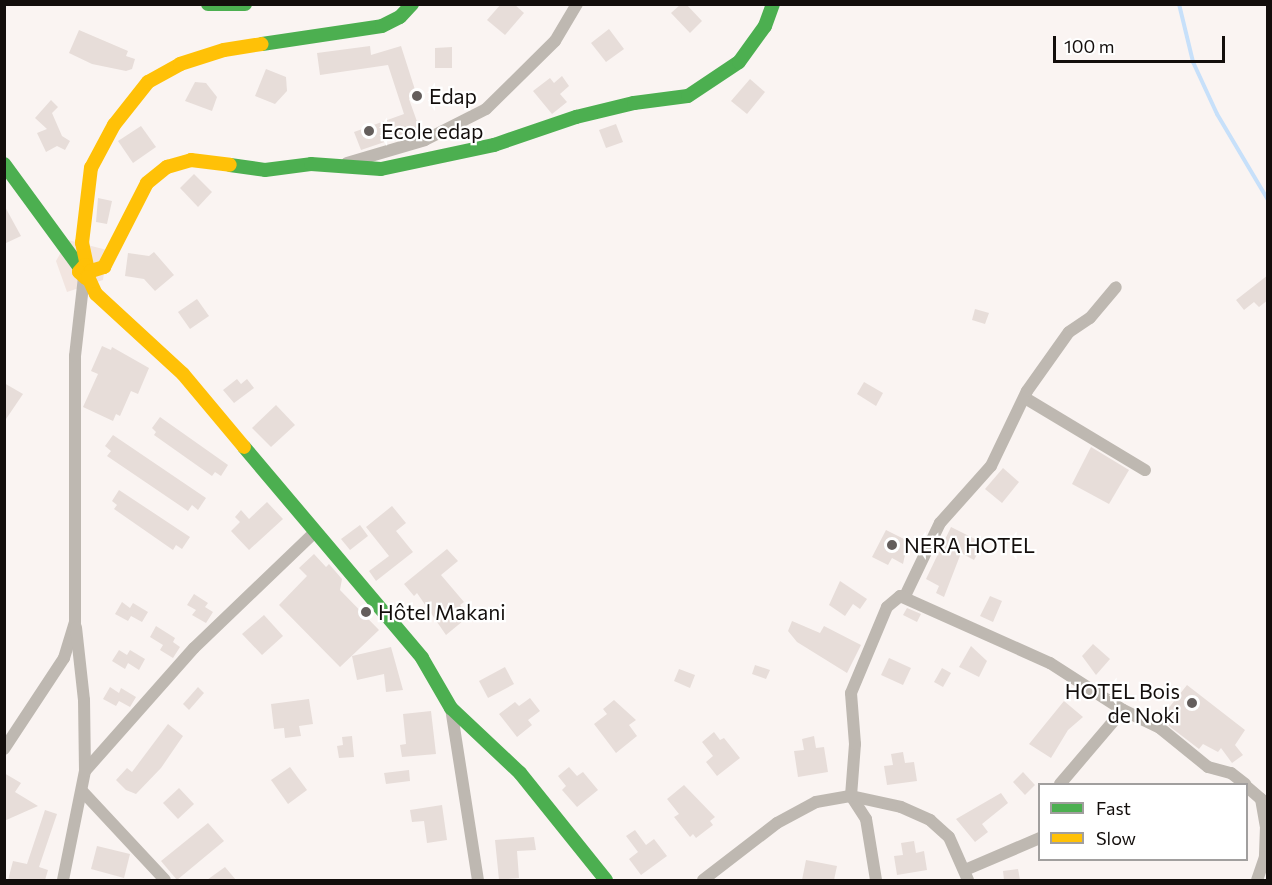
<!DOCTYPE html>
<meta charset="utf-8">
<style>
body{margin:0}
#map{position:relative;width:1272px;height:885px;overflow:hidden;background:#faf4f2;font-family:Commissioner,sans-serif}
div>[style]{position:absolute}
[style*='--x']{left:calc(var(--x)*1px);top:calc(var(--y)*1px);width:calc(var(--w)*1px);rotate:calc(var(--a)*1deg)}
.built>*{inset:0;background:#f2e5e0}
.stream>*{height:4px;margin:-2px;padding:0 2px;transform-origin:2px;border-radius:2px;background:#c7e0fa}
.building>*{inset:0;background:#e7ddd9}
.street>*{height:12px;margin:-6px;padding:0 6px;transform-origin:6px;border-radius:6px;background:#beb8b1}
.fast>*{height:14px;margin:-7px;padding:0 7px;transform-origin:7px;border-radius:7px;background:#4caf50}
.slow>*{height:14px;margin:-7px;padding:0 7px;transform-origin:7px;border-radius:7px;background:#ffc107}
.dots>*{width:16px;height:16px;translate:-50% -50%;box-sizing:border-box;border:3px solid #fff;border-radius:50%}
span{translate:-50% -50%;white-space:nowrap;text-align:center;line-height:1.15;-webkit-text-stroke:4.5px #fff;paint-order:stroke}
.poi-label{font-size:21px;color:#130e0c}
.left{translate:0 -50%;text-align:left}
.right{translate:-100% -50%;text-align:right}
.frame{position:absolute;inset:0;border:6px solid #130e0c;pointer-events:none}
.legend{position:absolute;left:1038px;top:783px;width:210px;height:78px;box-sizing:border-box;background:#fff;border:2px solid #a19f9e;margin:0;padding:8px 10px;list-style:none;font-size:18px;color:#130e0c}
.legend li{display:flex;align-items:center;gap:12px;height:30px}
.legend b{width:30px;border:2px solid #a19f9e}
.scale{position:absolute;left:1053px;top:36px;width:172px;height:27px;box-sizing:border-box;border:3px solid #130e0c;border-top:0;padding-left:8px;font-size:18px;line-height:21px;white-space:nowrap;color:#130e0c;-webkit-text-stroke:4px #fff;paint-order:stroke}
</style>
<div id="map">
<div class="built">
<i style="clip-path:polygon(68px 240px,107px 250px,103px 280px,67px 292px,56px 261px)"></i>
</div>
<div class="stream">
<i style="--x:1179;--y:4;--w:60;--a:76.4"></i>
<i style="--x:1193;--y:62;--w:57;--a:65.2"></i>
<i style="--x:1217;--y:114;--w:100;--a:59.3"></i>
</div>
<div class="building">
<i style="clip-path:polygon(501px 4px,514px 4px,524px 13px,505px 35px,487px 20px)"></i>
<i style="clip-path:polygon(681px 4px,686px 4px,702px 21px,690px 33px,671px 13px)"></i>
<i style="clip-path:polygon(609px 29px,624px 49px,606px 62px,591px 43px)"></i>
<i style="clip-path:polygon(79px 30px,128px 51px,126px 56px,135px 59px,132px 69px,126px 71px,92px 64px,69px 53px)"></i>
<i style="clip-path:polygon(370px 46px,371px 55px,401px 46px,417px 96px,409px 99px,420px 130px,361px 150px,354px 132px,404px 114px,388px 65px,320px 75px,317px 53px)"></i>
<i style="clip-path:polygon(452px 47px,452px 68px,435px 68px,435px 48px)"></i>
<i style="clip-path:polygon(266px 69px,286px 77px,287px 91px,275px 104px,255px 96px)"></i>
<i style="clip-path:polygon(562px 76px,569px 86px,560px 94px,567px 102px,552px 114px,533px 91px,550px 78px,554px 83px)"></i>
<i style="clip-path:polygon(750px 79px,765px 92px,747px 114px,731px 101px)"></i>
<i style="clip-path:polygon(195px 82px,206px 83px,217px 97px,212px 111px,185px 101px)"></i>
<i style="clip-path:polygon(51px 100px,58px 107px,52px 113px,62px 136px,70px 141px,65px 150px,57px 146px,46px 152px,37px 133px,47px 129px,35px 118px)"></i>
<i style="clip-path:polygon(616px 124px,623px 142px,606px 148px,599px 130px)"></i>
<i style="clip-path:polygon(141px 126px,156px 147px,133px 163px,118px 141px)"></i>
<i style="clip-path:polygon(194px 174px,212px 192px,198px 207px,180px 188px)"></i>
<i style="clip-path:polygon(98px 198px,112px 201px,107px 224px,96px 222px)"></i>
<i style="clip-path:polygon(4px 205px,21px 236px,4px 244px)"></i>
<i style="clip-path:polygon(154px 252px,174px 275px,155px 291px,144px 279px,125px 276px,128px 253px,149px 256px)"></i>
<i style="clip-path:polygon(1268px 275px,1268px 300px,1259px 307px,1254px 302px,1244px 310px,1236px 300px)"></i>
<i style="clip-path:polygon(197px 299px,209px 316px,190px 329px,178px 312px)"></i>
<i style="clip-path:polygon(975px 309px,989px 313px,985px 324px,972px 320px)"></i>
<i style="clip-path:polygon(102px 346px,111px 350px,112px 347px,149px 368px,138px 394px,131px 391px,120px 416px,116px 414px,113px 421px,83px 407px,98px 374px,91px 371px)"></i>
<i style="clip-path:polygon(237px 379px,241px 384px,247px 379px,254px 388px,234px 403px,223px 390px)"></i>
<i style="clip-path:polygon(864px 382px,883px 393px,876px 406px,857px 394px)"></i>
<i style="clip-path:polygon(4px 383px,23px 394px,4px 422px)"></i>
<i style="clip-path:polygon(276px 405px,295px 425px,271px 447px,252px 428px)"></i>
<i style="clip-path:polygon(160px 417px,228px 465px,221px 476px,215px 472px,212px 476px,154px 435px,156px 432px,152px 428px)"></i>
<i style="clip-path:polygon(113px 435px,206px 498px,198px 510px,192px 505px,188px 511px,107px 456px,111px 451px,105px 446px)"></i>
<i style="clip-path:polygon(1091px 447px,1129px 470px,1109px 504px,1072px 484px)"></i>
<i style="clip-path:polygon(1003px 468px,1019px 482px,1002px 503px,985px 489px)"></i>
<i style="clip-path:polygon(119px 490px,190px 537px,182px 549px,176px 545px,173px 550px,114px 509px,117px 505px,112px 501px)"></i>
<i style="clip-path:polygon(267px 502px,283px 519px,249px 550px,231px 531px,240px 522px,235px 517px,241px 510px,249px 519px)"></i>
<i style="clip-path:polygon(392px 506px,406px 523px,396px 531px,413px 552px,376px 581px,369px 571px,389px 556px,366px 527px)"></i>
<i style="clip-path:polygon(360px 525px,368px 536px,350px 550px,341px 539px)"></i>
<i style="clip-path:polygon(951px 527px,983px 543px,974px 560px,961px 553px,944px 597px,936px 593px,939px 586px,926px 579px)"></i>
<i style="clip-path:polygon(886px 530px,908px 541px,903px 564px,892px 558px,888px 565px,872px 557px)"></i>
<i style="clip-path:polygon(447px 549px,458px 561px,441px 575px,464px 602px,460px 605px,469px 616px,446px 635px,417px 593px,414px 596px,404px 584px)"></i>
<i style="clip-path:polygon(314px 554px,326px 567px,329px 564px,342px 579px,340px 590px,379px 630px,340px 667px,279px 605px,307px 576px,299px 568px)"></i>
<i style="clip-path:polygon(840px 581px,867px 599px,860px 609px,853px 604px,845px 616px,829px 605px)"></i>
<i style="clip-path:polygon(194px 594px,208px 603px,205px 607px,213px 612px,206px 623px,192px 615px,196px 610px,187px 605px)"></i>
<i style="clip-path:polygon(990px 596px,1002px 601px,993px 622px,980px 616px)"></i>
<i style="clip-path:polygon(122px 602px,130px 608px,133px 603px,148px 612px,142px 622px,131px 616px,128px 621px,115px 614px)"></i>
<i style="clip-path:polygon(907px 608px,921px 614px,917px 622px,903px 615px)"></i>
<i style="clip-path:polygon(264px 615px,283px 636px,262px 655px,242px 634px)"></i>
<i style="clip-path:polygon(792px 621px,820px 633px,824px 626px,861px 645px,847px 673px,797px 642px,788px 631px)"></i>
<i style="clip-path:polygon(156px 626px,175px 638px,173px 642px,180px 647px,173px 658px,160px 650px,163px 645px,150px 637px)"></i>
<i style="clip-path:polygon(1093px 644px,1110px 659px,1096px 675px,1082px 656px)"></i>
<i style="clip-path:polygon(971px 646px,987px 661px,979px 677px,959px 667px)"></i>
<i style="clip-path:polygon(391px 647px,403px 690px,386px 692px,384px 674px,357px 680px,352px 656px)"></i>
<i style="clip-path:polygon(119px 650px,127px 655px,130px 650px,145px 659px,139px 670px,128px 663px,125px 669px,112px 661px)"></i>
<i style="clip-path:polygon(889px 658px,911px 668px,903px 685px,881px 675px)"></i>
<i style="clip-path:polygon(755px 665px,770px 670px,766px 679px,752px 674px)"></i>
<i style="clip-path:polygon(505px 667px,514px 684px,488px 698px,479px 681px)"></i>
<i style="clip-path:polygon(942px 668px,951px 673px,943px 687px,934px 682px)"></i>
<i style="clip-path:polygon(679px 669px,695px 675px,690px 688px,674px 681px)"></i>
<i style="clip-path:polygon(1187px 685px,1245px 730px,1235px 745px,1243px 755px,1232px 763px,1221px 748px,1218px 752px,1203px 744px,1199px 749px,1160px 719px)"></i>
<i style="clip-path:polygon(110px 687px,119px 693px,121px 688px,136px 697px,130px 707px,119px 701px,116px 706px,103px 699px)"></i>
<i style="clip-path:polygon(198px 687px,204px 693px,189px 710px,183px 704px)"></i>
<i style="clip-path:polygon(530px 698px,540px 711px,528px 720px,532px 725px,517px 737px,499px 714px,515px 702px,519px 706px)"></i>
<i style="clip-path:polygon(309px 699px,313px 724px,299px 726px,301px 736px,285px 738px,284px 728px,274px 729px,271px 704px)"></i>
<i style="clip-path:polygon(614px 700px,636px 720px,629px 725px,637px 736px,616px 753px,594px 724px,607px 714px,603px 709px)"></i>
<i style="clip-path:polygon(1064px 701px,1083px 717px,1068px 730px,1051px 758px,1029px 744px)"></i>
<i style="clip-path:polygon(431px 711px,436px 754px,402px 757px,400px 745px,406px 744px,403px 714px)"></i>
<i style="clip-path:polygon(168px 724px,183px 736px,161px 768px,136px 794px,126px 790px,116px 780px,127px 768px,132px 772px)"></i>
<i style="clip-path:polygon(714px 732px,720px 740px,724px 738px,740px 758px,717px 776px,706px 762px,713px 756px,702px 742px)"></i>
<i style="clip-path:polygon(352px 736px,354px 757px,339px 758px,337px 746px,343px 745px,342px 737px)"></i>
<i style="clip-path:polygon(814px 736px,816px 748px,824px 747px,828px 772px,798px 777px,794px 751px,804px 750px,802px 739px)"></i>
<i style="clip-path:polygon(903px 752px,905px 763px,914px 762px,917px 781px,887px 785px,884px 766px,893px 765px,891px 754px)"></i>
<i style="clip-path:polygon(290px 767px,307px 790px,288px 804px,271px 780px)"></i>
<i style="clip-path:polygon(569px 767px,577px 776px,583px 772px,598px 790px,577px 807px,562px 790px,566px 786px,558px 776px)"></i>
<i style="clip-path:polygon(409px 770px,410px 781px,386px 784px,384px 773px)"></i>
<i style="clip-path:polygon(1023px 772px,1035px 785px,1025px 795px,1013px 782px)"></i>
<i style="clip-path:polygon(4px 773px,21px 783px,15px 792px,38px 806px,4px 821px)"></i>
<i style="clip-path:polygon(684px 785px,715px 817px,710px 821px,713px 825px,696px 838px,693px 834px,690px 837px,674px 817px,679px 814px,667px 799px)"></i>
<i style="clip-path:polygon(179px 788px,194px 804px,178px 819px,163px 803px)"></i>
<i style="clip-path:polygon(1001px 793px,1008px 803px,982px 824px,988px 832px,975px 842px,956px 819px)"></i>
<i style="clip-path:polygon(442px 805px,447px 840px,427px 843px,424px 821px,412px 822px,410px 810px)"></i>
<i style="clip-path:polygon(45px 810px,57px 814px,39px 867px,48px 870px,45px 880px,8px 880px,13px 861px,27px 864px)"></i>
<i style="clip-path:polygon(208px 823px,224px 841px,177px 880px,161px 861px)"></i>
<i style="clip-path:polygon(635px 830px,646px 845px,654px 839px,667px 856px,641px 875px,629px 859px,638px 852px,626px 836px)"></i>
<i style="clip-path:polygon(534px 837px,536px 850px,517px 851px,519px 878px,499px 880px,495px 840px)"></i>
<i style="clip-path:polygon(914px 841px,916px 853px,924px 851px,927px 870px,897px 875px,894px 856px,903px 855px,901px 843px)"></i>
<i style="clip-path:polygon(97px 846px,130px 854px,124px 878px,91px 869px)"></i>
<i style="clip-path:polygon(806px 860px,837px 866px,834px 880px,802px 880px)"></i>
<i style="clip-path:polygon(225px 867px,236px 880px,207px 880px)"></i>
<i style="clip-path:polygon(1018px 869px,1020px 880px,1004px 880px,1003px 871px)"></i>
</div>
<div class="street">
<i style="--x:347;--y:163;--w:81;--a:-16.4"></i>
<i style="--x:425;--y:140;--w:68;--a:-26.9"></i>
<i style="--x:486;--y:109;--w:97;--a:-44.6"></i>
<i style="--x:555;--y:41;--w:43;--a:-59.3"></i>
<i style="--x:1025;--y:398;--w:140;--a:31"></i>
<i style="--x:905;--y:596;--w:81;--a:-64.4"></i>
<i style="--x:940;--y:523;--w:76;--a:-48.2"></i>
<i style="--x:991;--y:466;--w:83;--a:-64.4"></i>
<i style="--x:1027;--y:391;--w:72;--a:-54.6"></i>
<i style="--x:1069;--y:332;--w:25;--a:-34"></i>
<i style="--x:1090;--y:318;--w:40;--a:-50"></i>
<i style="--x:451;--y:708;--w:174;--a:81.1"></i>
<i style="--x:4;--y:749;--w:109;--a:-56.6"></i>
<i style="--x:64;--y:658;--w:37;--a:-73"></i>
<i style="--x:75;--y:623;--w:267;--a:-90"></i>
<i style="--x:75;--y:356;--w:80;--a:-83.5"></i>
<i style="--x:85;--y:771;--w:164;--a:-48.5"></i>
<i style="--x:194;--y:648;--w:168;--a:-43.8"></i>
<i style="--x:1060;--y:784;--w:97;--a:-49.6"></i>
<i style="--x:1246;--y:786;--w:20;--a:41"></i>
<i style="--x:1261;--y:799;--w:27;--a:80"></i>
<i style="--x:1266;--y:826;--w:31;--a:92"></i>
<i style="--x:1265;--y:857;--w:24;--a:109"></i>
<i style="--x:83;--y:792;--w:120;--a:47"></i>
<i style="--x:965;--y:870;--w:82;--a:-23.1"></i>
<i style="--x:63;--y:880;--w:111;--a:-78.6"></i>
<i style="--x:85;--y:771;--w:71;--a:-90.8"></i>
<i style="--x:84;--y:700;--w:73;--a:-96.3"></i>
<i style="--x:703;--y:880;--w:93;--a:-37.6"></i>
<i style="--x:777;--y:823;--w:44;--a:-28.3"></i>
<i style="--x:816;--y:802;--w:36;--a:-10"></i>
<i style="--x:851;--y:796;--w:51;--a:12.4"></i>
<i style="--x:901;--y:807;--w:32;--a:24"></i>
<i style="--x:930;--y:820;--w:25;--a:42"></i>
<i style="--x:949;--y:837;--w:47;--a:66.2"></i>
<i style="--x:876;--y:880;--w:62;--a:-99.3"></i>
<i style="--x:866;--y:819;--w:27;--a:-123"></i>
<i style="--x:851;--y:796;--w:52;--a:-85.6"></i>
<i style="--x:855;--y:744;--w:51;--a:-94.5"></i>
<i style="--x:851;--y:693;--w:93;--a:-67.3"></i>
<i style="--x:887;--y:607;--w:17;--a:-40"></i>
<i style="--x:900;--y:596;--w:164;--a:24.1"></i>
<i style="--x:1050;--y:663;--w:87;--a:32.8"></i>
<i style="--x:1123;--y:710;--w:41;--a:25.9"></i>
<i style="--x:1160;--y:728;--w:62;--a:39.1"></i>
<i style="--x:1208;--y:767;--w:24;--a:15"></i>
<i style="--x:1231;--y:773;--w:18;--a:38"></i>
</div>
<div class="fast">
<i style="--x:208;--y:4;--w:37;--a:0"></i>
<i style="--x:262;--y:44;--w:121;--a:-8.5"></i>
<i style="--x:382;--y:26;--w:20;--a:-27"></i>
<i style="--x:400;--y:17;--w:18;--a:-47"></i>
<i style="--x:4;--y:164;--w:129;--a:53.8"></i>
<i style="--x:230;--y:165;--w:35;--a:8"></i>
<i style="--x:265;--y:170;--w:46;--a:-7.4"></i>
<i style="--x:311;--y:164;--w:70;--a:4.1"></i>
<i style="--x:381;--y:169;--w:116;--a:-12"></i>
<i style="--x:494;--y:145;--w:87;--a:-18.9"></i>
<i style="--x:576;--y:117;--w:60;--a:-13.6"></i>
<i style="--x:634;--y:103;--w:54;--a:-7.4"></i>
<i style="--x:688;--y:96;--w:61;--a:-33.7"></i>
<i style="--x:739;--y:62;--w:44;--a:-54.2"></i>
<i style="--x:765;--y:26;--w:23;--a:-70"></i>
<i style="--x:244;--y:447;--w:276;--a:49.8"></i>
<i style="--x:422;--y:658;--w:58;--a:59.9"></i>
<i style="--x:451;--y:708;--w:95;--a:43.3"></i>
<i style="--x:520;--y:773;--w:137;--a:51.2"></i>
</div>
<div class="slow">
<i style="--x:87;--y:266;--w:24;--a:-102"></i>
<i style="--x:82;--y:243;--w:76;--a:-83.2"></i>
<i style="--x:91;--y:168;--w:49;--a:-61.9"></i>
<i style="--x:114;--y:125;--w:55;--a:-51.7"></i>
<i style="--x:148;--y:82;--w:37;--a:-29"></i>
<i style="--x:180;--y:64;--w:46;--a:-17.7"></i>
<i style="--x:224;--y:50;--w:38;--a:-9"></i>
<i style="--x:91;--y:271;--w:8;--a:-135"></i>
<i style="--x:85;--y:265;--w:9;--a:131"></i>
<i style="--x:79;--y:272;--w:9;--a:41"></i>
<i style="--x:86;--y:278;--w:9;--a:-54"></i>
<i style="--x:91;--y:271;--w:14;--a:-17"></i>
<i style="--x:104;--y:267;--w:94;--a:-62.9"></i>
<i style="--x:147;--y:183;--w:26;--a:-39"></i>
<i style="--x:167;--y:167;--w:25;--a:-16"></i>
<i style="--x:191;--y:160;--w:39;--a:7"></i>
<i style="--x:88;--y:277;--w:19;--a:65"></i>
<i style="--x:96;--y:294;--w:118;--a:42.6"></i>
<i style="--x:183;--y:374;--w:95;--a:50.1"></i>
</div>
<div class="dots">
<i style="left:417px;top:96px;background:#645e5c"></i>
<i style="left:369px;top:131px;background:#645e5c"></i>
<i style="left:892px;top:545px;background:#645e5c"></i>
<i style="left:366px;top:612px;background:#645e5c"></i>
<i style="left:1192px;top:703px;background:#645e5c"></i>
</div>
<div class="poi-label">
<span class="left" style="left:429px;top:96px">Edap</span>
<span class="left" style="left:381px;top:131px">Ecole edap</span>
<span class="left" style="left:904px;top:545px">NERA HOTEL</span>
<span class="left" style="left:378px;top:612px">Hôtel Makani</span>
<span class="right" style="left:1180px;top:703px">HOTEL Bois<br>de Noki</span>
</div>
<div class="frame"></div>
<ul class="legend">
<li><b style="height:8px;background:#4caf50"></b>Fast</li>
<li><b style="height:8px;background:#ffc107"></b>Slow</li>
</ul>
<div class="scale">100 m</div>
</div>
